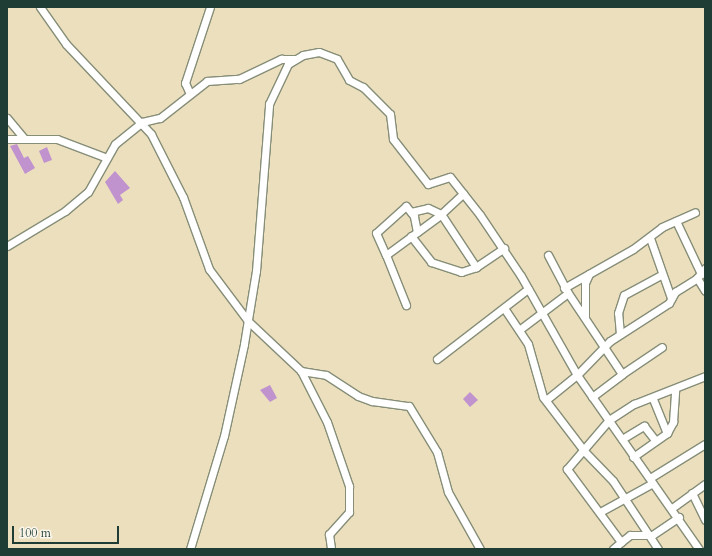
<!DOCTYPE html>
<style>
body{margin:0}
#map{position:relative;width:712px;height:556px;overflow:hidden;background:#ecdfbd;font-family:Cardo,serif}
div>[style]{position:absolute}
[style*='--x']{left:calc(var(--x)*1px);top:calc(var(--y)*1px);width:calc(var(--w)*1px);rotate:calc(var(--a)*1deg)}
.building>*{inset:0;background:#c193ce}
.roads{filter:drop-shadow(1px 0 #868e78) drop-shadow(-1px 0 #868e78) drop-shadow(0 1px #868e78) drop-shadow(0 -1px #868e78)}
.street>*{height:7px;margin:-3.5px;padding:0 3.5px;transform-origin:3.5px;border-radius:3.5px;background:#fff}
span{translate:-50% -50%;white-space:nowrap;text-align:center;line-height:1.15;-webkit-text-stroke:4px #fbf7ec;paint-order:stroke}
.frame{position:absolute;inset:0;border:8px solid #1f3d34;pointer-events:none}
.scale{position:absolute;left:12px;top:526px;width:107px;height:18px;box-sizing:border-box;border:2px solid #1f3d34;border-top:0;padding-left:5px;font-size:12px;line-height:14px;white-space:nowrap;color:#1f3d34;-webkit-text-stroke:3px #fbf7ec;paint-order:stroke}
</style>
<div id="map">
<div class="building">
<i style="clip-path:polygon(17px 144px,24px 158px,28px 156px,35px 168px,25px 174px,10px 146px)"></i>
<i style="clip-path:polygon(47px 147px,52px 160px,44px 163px,39px 151px)"></i>
<i style="clip-path:polygon(115px 171px,130px 188px,120px 195px,123px 200px,118px 204px,105px 182px)"></i>
<i style="clip-path:polygon(270px 385px,277px 398px,270px 402px,260px 390px)"></i>
<i style="clip-path:polygon(470px 392px,478px 400px,470px 407px,463px 399px)"></i>
</div>
<div class="roads">
<div class="street">
<i style="--x:40;--y:7;--w:45;--a:54.9"></i>
<i style="--x:66;--y:44;--w:124;--a:46.6"></i>
<i style="--x:151;--y:134;--w:71;--a:63.1"></i>
<i style="--x:183;--y:197;--w:77;--a:70.1"></i>
<i style="--x:209;--y:269;--w:65;--a:53.1"></i>
<i style="--x:248;--y:321;--w:73;--a:43.3"></i>
<i style="--x:301;--y:371;--w:25;--a:9"></i>
<i style="--x:326;--y:375;--w:38;--a:33"></i>
<i style="--x:358;--y:396;--w:15;--a:20"></i>
<i style="--x:372;--y:401;--w:37;--a:8"></i>
<i style="--x:409;--y:406;--w:54;--a:58.7"></i>
<i style="--x:437;--y:452;--w:41;--a:74.6"></i>
<i style="--x:448;--y:492;--w:65;--a:60.7"></i>
<i style="--x:190;--y:94;--w:12;--a:-114"></i>
<i style="--x:185;--y:83;--w:80;--a:-71.8"></i>
<i style="--x:7;--y:118;--w:26;--a:50"></i>
<i style="--x:7;--y:139;--w:50;--a:0"></i>
<i style="--x:57;--y:139;--w:53;--a:20.8"></i>
<i style="--x:411;--y:212;--w:17;--a:-13"></i>
<i style="--x:428;--y:208;--w:14;--a:25"></i>
<i style="--x:441;--y:214;--w:64;--a:56.6"></i>
<i style="--x:476;--y:267;--w:34;--a:-34"></i>
<i style="--x:676;--y:221;--w:59;--a:64.7"></i>
<i style="--x:417;--y:232;--w:16;--a:-101"></i>
<i style="--x:414;--y:216;--w:13;--a:-129"></i>
<i style="--x:406;--y:206;--w:40;--a:138"></i>
<i style="--x:376;--y:233;--w:24;--a:66"></i>
<i style="--x:386;--y:255;--w:66;--a:-36.3"></i>
<i style="--x:439;--y:216;--w:33;--a:-43"></i>
<i style="--x:411;--y:236;--w:33;--a:52"></i>
<i style="--x:431;--y:262;--w:32;--a:18"></i>
<i style="--x:461;--y:272;--w:16;--a:-18"></i>
<i style="--x:650;--y:238;--w:64;--a:70.7"></i>
<i style="--x:7;--y:246;--w:68;--a:-31.1"></i>
<i style="--x:65;--y:211;--w:30;--a:-40"></i>
<i style="--x:88;--y:192;--w:55;--a:-60.6"></i>
<i style="--x:115;--y:144;--w:35;--a:-39"></i>
<i style="--x:142;--y:122;--w:18;--a:-13"></i>
<i style="--x:160;--y:118;--w:60;--a:-38.2"></i>
<i style="--x:207;--y:81;--w:32;--a:-4"></i>
<i style="--x:239;--y:79;--w:47;--a:-25.5"></i>
<i style="--x:281;--y:59;--w:14;--a:0"></i>
<i style="--x:386;--y:255;--w:54;--a:68.2"></i>
<i style="--x:548;--y:255;--w:43;--a:62.2"></i>
<i style="--x:568;--y:293;--w:97;--a:56.3"></i>
<i style="--x:622;--y:374;--w:48;--a:-34"></i>
<i style="--x:697;--y:278;--w:15;--a:58"></i>
<i style="--x:564;--y:288;--w:79;--a:-29.5"></i>
<i style="--x:633;--y:249;--w:36;--a:-37"></i>
<i style="--x:662;--y:227;--w:36;--a:-24"></i>
<i style="--x:504;--y:308;--w:43;--a:56.3"></i>
<i style="--x:528;--y:344;--w:55;--a:74.2"></i>
<i style="--x:543;--y:397;--w:69;--a:52.6"></i>
<i style="--x:585;--y:452;--w:40;--a:46"></i>
<i style="--x:613;--y:481;--w:82;--a:56.5"></i>
<i style="--x:585;--y:317;--w:34;--a:-90"></i>
<i style="--x:585;--y:283;--w:10;--a:-66"></i>
<i style="--x:519;--y:330;--w:61;--a:-37.1"></i>
<i style="--x:620;--y:334;--w:21;--a:-95"></i>
<i style="--x:618;--y:313;--w:19;--a:-72"></i>
<i style="--x:624;--y:295;--w:42;--a:-28.4"></i>
<i style="--x:437;--y:359;--w:115;--a:-37.6"></i>
<i style="--x:301;--y:371;--w:57;--a:63"></i>
<i style="--x:327;--y:422;--w:68;--a:71"></i>
<i style="--x:349;--y:486;--w:26;--a:90"></i>
<i style="--x:349;--y:512;--w:30;--a:132"></i>
<i style="--x:329;--y:534;--w:15;--a:82"></i>
<i style="--x:592;--y:397;--w:38;--a:-37"></i>
<i style="--x:653;--y:399;--w:37;--a:68"></i>
<i style="--x:546;--y:400;--w:40;--a:-39"></i>
<i style="--x:577;--y:375;--w:47;--a:-45.9"></i>
<i style="--x:610;--y:341;--w:70;--a:-32.8"></i>
<i style="--x:669;--y:303;--w:13;--a:-61"></i>
<i style="--x:675;--y:292;--w:26;--a:-32"></i>
<i style="--x:697;--y:278;--w:13;--a:-51"></i>
<i style="--x:622;--y:439;--w:26;--a:-31"></i>
<i style="--x:644;--y:426;--w:18;--a:52"></i>
<i style="--x:633;--y:457;--w:42;--a:-35.2"></i>
<i style="--x:667;--y:433;--w:13;--a:-61"></i>
<i style="--x:673;--y:422;--w:31;--a:-86"></i>
<i style="--x:650;--y:478;--w:65;--a:-31.7"></i>
<i style="--x:692;--y:493;--w:30;--a:64"></i>
<i style="--x:672;--y:508;--w:41;--a:-36"></i>
<i style="--x:600;--y:512;--w:60;--a:-28.7"></i>
<i style="--x:679;--y:517;--w:32;--a:146"></i>
<i style="--x:652;--y:535;--w:22;--a:180"></i>
<i style="--x:630;--y:535;--w:11;--a:142"></i>
<i style="--x:621;--y:542;--w:91;--a:-126.5"></i>
<i style="--x:567;--y:469;--w:65;--a:-49.4"></i>
<i style="--x:609;--y:420;--w:30;--a:-33"></i>
<i style="--x:634;--y:404;--w:76;--a:-21.5"></i>
<i style="--x:190;--y:549;--w:118;--a:-73.3"></i>
<i style="--x:224;--y:436;--w:94;--a:-77.7"></i>
<i style="--x:244;--y:344;--w:74;--a:-80.7"></i>
<i style="--x:256;--y:271;--w:168;--a:-85.5"></i>
<i style="--x:269;--y:104;--w:44;--a:-64.6"></i>
<i style="--x:288;--y:64;--w:17;--a:-31"></i>
<i style="--x:303;--y:55;--w:16;--a:-11"></i>
<i style="--x:319;--y:52;--w:19;--a:21"></i>
<i style="--x:337;--y:59;--w:24;--a:60"></i>
<i style="--x:349;--y:80;--w:16;--a:27"></i>
<i style="--x:363;--y:87;--w:38;--a:45"></i>
<i style="--x:390;--y:114;--w:25;--a:83"></i>
<i style="--x:393;--y:139;--w:57;--a:52.1"></i>
<i style="--x:428;--y:184;--w:23;--a:-18"></i>
<i style="--x:450;--y:177;--w:48;--a:51.7"></i>
<i style="--x:480;--y:215;--w:73;--a:56.1"></i>
<i style="--x:521;--y:276;--w:114;--a:60.5"></i>
<i style="--x:577;--y:375;--w:213;--a:55"></i>
<i style="--x:613;--y:549;--w:11;--a:-41"></i>
</div>
</div>
<div class="frame"></div>
<div class="scale">100 m</div>
</div>
